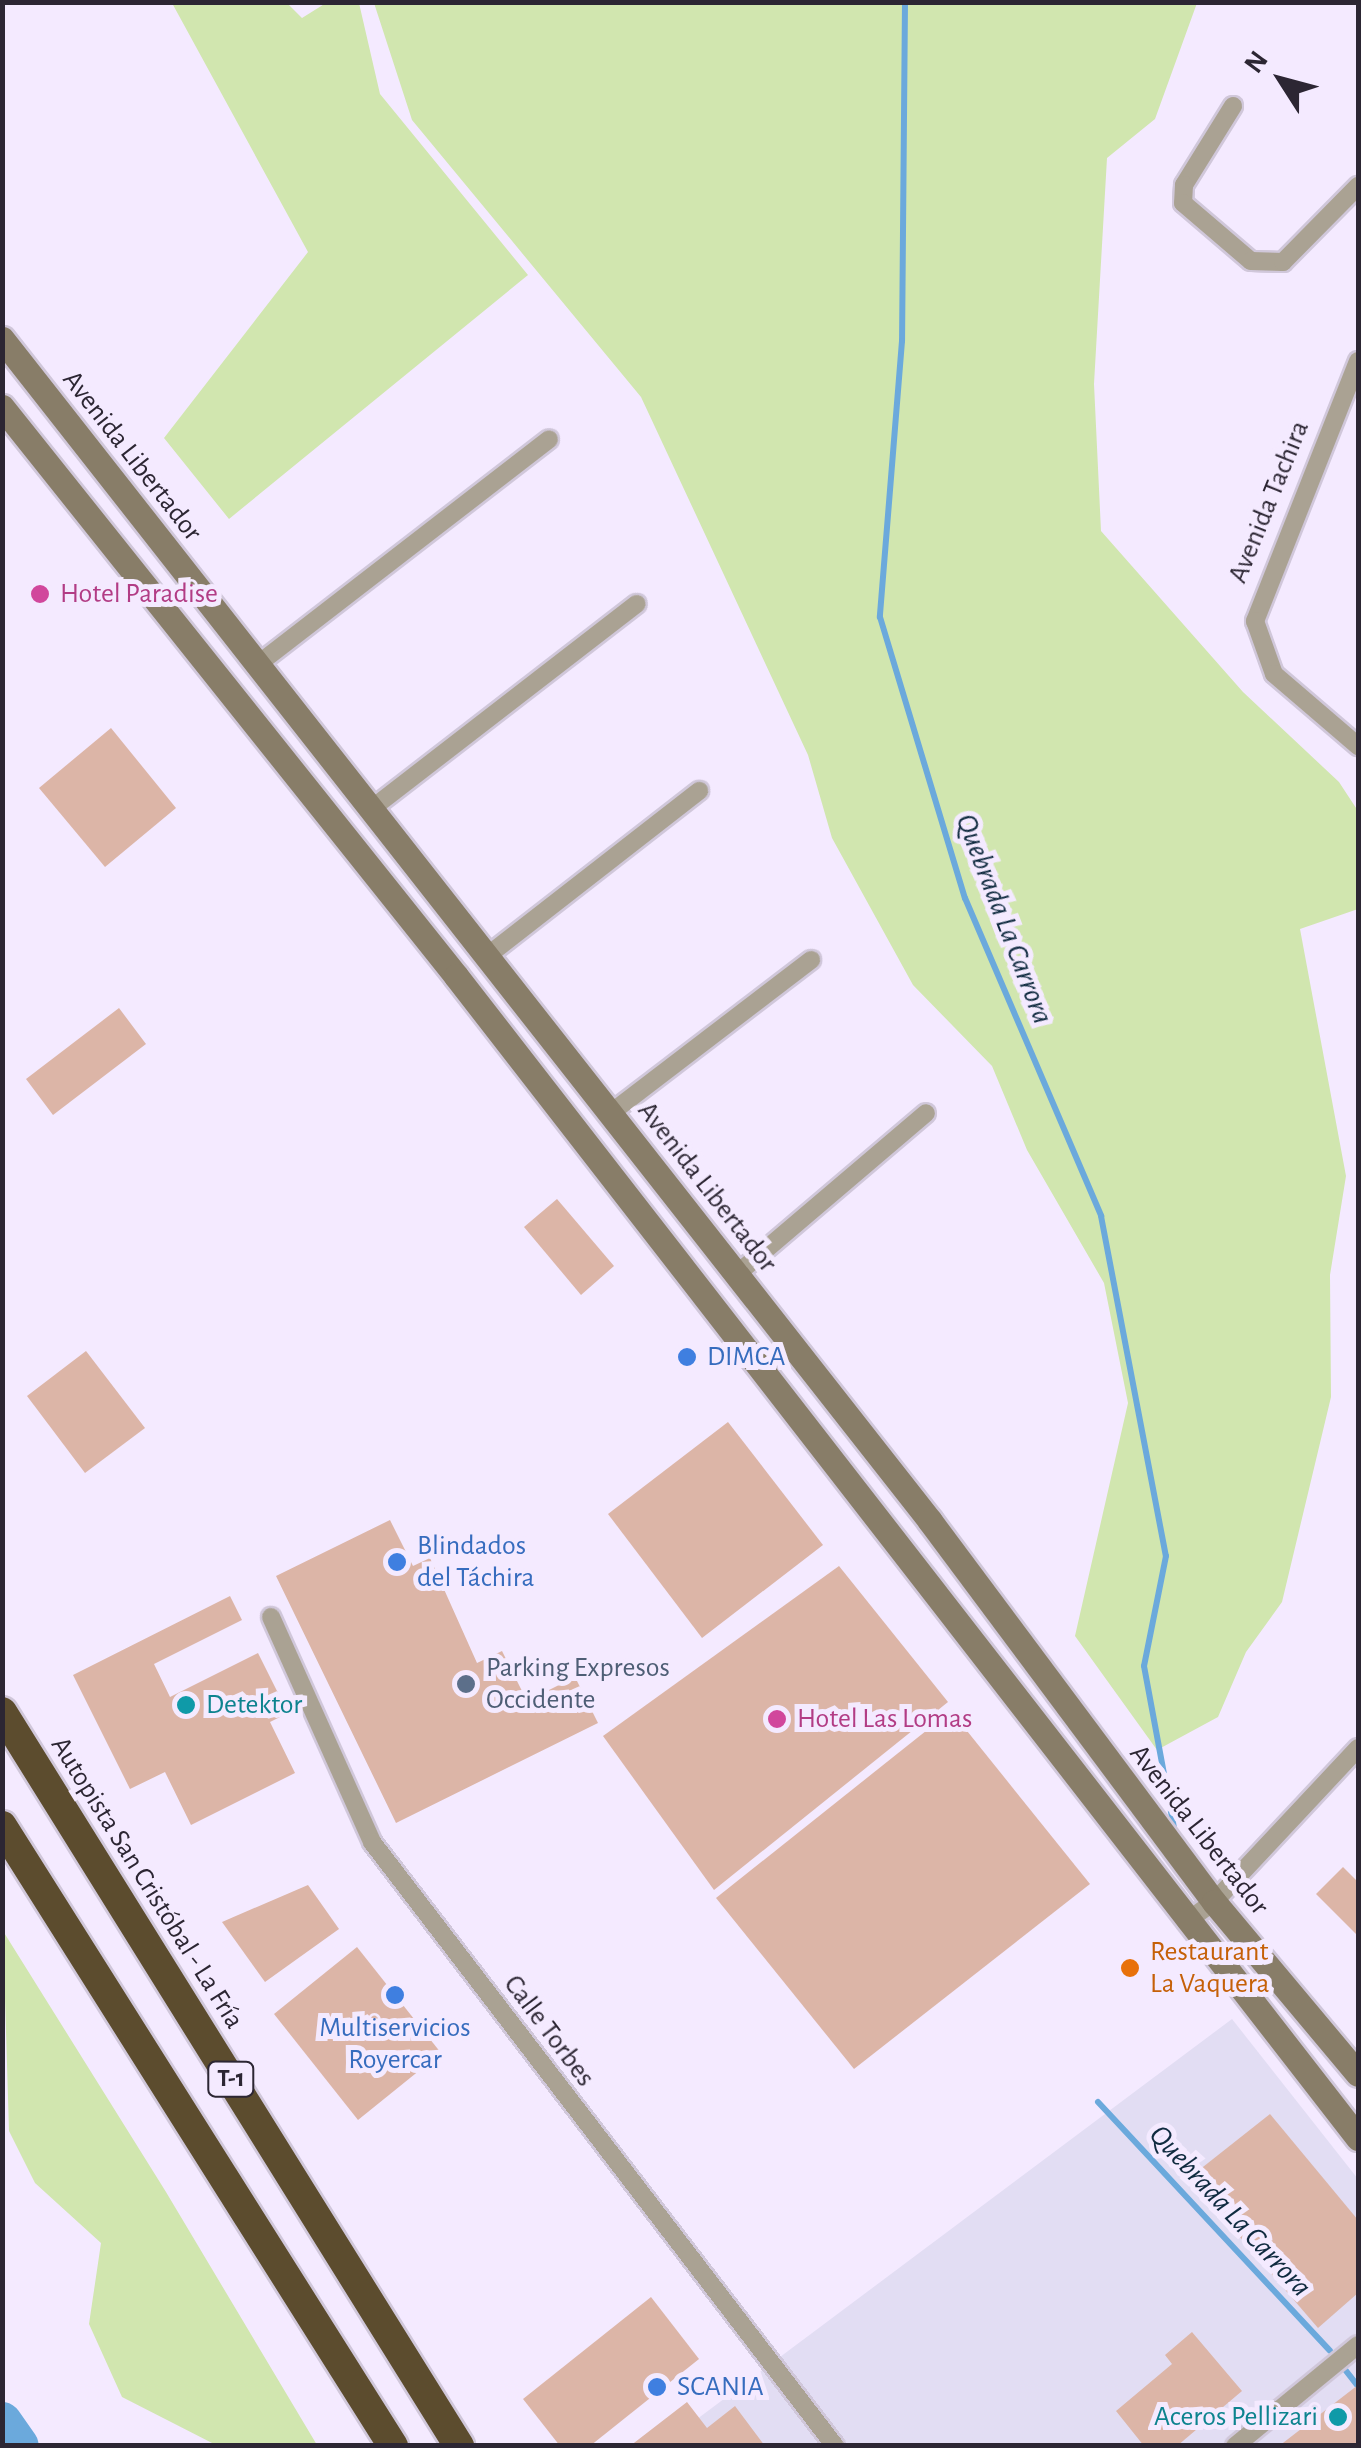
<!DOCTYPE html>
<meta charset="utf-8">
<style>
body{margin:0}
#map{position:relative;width:1361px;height:2448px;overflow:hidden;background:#f4eaff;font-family:"Alegreya Sans",sans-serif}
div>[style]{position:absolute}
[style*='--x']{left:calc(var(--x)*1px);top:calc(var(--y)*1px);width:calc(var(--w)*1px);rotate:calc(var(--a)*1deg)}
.industrial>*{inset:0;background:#e2ddf3}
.green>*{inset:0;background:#d1e6af}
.stream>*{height:6px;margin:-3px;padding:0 3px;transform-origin:3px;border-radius:3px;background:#6ba9dc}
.river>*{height:40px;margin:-20px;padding:0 20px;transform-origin:20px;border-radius:20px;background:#6ba9dc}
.building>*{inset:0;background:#dcb5a7}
.roads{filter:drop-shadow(2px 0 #d0c7da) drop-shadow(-2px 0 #d0c7da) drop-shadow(0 2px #d0c7da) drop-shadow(0 -2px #d0c7da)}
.minor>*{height:18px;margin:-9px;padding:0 9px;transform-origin:9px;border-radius:9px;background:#aaa293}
.secondary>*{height:25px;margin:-12.5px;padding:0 12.5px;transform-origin:12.5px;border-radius:12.5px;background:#887d68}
.motorway>*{height:30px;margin:-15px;padding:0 15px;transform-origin:15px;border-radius:15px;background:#5c4c2e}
.dots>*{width:28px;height:28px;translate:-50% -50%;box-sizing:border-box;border:5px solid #f4eaff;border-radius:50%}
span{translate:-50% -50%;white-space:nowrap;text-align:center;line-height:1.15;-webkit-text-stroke:10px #f4eaff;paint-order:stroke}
.shield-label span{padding:2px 8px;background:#f4eaff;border:2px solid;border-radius:8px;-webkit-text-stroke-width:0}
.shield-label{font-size:25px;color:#2c2633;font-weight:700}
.street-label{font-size:28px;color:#2c2633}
.hotel-label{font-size:28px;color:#b23c85}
.left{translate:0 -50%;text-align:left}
.shop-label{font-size:28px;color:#366cbe}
.service-label{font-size:28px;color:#4e5e75}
.culture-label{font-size:28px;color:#0d838f}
.right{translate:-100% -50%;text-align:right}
.food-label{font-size:28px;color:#c56008}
.water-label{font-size:30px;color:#102b40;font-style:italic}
.frame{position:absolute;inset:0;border:5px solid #2c2633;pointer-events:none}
.north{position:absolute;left:1231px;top:30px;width:100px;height:100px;-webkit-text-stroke:8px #f4eaff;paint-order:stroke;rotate:306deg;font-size:28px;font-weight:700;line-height:40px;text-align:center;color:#2c2633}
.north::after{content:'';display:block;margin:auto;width:35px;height:45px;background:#2c2633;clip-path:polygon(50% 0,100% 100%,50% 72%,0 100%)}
</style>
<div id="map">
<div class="industrial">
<i style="clip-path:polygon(1232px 2019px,1358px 2179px,1358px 2445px,661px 2446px)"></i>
</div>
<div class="green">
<i style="clip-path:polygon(172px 3px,287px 3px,302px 18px,326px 3px,359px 3px,380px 94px,528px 275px,229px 519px,164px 438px,308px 252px)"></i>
<i style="clip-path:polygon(374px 3px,1197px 3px,1155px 119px,1107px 158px,1094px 384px,1101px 531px,1243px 692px,1339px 782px,1358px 811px,1358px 909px,1300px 929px,1346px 1176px,1330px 1275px,1331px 1397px,1282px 1602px,1246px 1652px,1218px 1717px,1157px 1750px,1075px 1636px,1128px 1403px,1104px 1283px,1027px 1150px,992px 1066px,913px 985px,832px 838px,808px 755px,641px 397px,412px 120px)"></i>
<i style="clip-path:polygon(3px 1931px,166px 2192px,317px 2445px,216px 2445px,122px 2397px,89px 2324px,101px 2243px,35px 2183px,9px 2131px)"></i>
</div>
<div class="stream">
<i style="--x:905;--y:2;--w:339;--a:90.5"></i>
<i style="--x:902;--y:341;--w:277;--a:94.6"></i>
<i style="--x:880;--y:617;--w:294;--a:73.2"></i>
<i style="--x:965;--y:898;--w:346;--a:66.8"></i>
<i style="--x:1101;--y:1216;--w:346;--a:79.2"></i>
<i style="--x:1166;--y:1556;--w:112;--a:101.3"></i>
<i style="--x:1144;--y:1666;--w:171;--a:79.5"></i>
<i style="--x:1098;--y:2102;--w:340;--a:47"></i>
<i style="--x:1343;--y:2367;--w:24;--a:52"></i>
</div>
<div class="river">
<i style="--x:2;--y:2422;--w:29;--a:55"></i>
</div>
<div class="building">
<i style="clip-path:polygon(111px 728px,176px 808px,105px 867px,39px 788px)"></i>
<i style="clip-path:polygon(119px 1008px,146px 1044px,53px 1115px,26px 1079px)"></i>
<i style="clip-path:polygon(557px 1199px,614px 1266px,581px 1295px,524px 1227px)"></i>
<i style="clip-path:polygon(86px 1351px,145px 1428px,85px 1473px,27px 1396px)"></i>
<i style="clip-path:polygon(728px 1422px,823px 1545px,702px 1638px,608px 1514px)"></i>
<i style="clip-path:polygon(390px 1520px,413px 1566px,430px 1558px,477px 1663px,502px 1651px,527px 1701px,575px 1677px,598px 1723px,396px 1823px,276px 1576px)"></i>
<i style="clip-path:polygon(839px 1566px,948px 1702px,714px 1890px,603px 1736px)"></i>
<i style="clip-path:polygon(230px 1596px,242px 1620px,154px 1664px,170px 1697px,258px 1653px,288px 1713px,270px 1722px,295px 1773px,191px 1825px,165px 1772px,130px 1789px,73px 1675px)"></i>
<i style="clip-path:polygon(951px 1711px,1090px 1884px,854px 2069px,716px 1898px)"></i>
<i style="clip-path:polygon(1343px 1867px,1358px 1882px,1358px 1936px,1316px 1894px)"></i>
<i style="clip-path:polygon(308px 1885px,339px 1929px,265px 1982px,222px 1922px)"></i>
<i style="clip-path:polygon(357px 1947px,441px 2053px,358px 2120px,274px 2014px)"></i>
<i style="clip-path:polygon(1270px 2114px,1358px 2220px,1358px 2293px,1318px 2328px,1189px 2178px)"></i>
<i style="clip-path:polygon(651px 2297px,699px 2359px,590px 2446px,560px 2446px,523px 2399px)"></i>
<i style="clip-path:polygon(1192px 2332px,1242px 2391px,1177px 2446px,1144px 2446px,1116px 2411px,1172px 2364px,1165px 2355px)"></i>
<i style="clip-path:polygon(1358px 2385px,1358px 2446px,1279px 2446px)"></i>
<i style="clip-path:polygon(687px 2402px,707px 2428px,735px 2406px,765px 2446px,630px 2446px)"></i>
</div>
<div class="roads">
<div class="minor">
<i style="--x:1233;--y:106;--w:93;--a:121.8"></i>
<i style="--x:1184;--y:185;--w:18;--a:93"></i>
<i style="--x:1183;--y:203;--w:89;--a:40.5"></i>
<i style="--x:1251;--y:261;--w:32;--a:2"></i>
<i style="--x:1283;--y:262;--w:107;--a:-45.4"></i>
<i style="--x:1358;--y:361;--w:280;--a:111.6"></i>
<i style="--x:1255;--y:621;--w:56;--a:70.3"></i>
<i style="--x:1274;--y:674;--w:111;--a:40.6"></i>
<i style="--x:257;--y:665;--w:369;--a:-37.7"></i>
<i style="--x:370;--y:810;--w:337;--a:-37.7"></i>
<i style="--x:487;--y:956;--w:269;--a:-37.9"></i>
<i style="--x:611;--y:1113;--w:252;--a:-37.4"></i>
<i style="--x:737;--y:1274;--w:248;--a:-40.4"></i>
<i style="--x:271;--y:1617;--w:247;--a:65.8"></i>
<i style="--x:372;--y:1842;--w:761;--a:52.53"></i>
<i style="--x:1186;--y:1922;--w:34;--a:-36"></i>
<i style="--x:1214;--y:1902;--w:211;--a:-46.9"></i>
<i style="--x:1235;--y:2446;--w:159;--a:-39.4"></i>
</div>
<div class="secondary">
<i style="--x:2;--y:339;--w:1503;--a:51.86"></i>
<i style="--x:930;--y:1521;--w:475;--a:53.3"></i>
<i style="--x:1214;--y:1902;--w:224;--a:50.1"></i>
<i style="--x:2;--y:407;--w:728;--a:51.41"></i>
<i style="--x:456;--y:976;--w:1471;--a:52.18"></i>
</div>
<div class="motorway">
<i style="--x:2;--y:1712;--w:865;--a:58.09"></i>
<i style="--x:2;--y:1826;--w:733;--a:57.76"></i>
</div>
</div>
<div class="dots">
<i style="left:40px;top:594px;background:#d1479c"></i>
<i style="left:687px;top:1357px;background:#3f7fe0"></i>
<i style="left:397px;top:1562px;background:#3f7fe0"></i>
<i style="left:466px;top:1684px;background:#5c6f8a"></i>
<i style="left:186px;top:1705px;background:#0f9aa8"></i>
<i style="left:777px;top:1719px;background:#d1479c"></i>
<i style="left:1130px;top:1968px;background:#e8710a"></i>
<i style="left:395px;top:1995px;background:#3f7fe0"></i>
<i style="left:657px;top:2387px;background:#3f7fe0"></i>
<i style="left:1338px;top:2417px;background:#0f9aa8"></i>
</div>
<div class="shield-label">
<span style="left:231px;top:2079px">T-1</span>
</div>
<div class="street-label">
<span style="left:132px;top:456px;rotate:52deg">Avenida Libertador</span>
<span style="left:1269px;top:502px;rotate:-68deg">Avenida Tachira</span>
<span style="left:707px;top:1187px;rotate:52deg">Avenida Libertador</span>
<span style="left:1199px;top:1830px;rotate:52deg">Avenida Libertador</span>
<span style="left:147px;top:1883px;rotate:58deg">Autopista San Cristóbal - La Fría</span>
<span style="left:549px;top:2031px;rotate:53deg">Calle Torbes</span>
</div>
<div class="hotel-label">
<span class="left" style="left:60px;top:594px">Hotel Paradise</span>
<span class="left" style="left:797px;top:1719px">Hotel Las Lomas</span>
</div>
<div class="shop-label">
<span class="left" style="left:707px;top:1357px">DIMCA</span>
<span class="left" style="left:417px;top:1562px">Blindados<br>del Táchira</span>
<span style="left:395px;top:2044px">Multiservicios<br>Royercar</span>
<span class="left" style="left:677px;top:2387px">SCANIA</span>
</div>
<div class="service-label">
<span class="left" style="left:486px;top:1684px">Parking Expresos<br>Occidente</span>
</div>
<div class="culture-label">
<span class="left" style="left:206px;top:1705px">Detektor</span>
<span class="right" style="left:1318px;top:2417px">Aceros Pellizari</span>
</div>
<div class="food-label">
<span class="left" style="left:1150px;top:1968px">Restaurant<br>La Vaquera</span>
</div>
<div class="water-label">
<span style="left:1004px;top:919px;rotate:69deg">Quebrada La Carrora</span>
<span style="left:1230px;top:2211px;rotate:47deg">Quebrada La Carrora</span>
</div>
<div class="frame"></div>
<div class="north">N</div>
</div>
